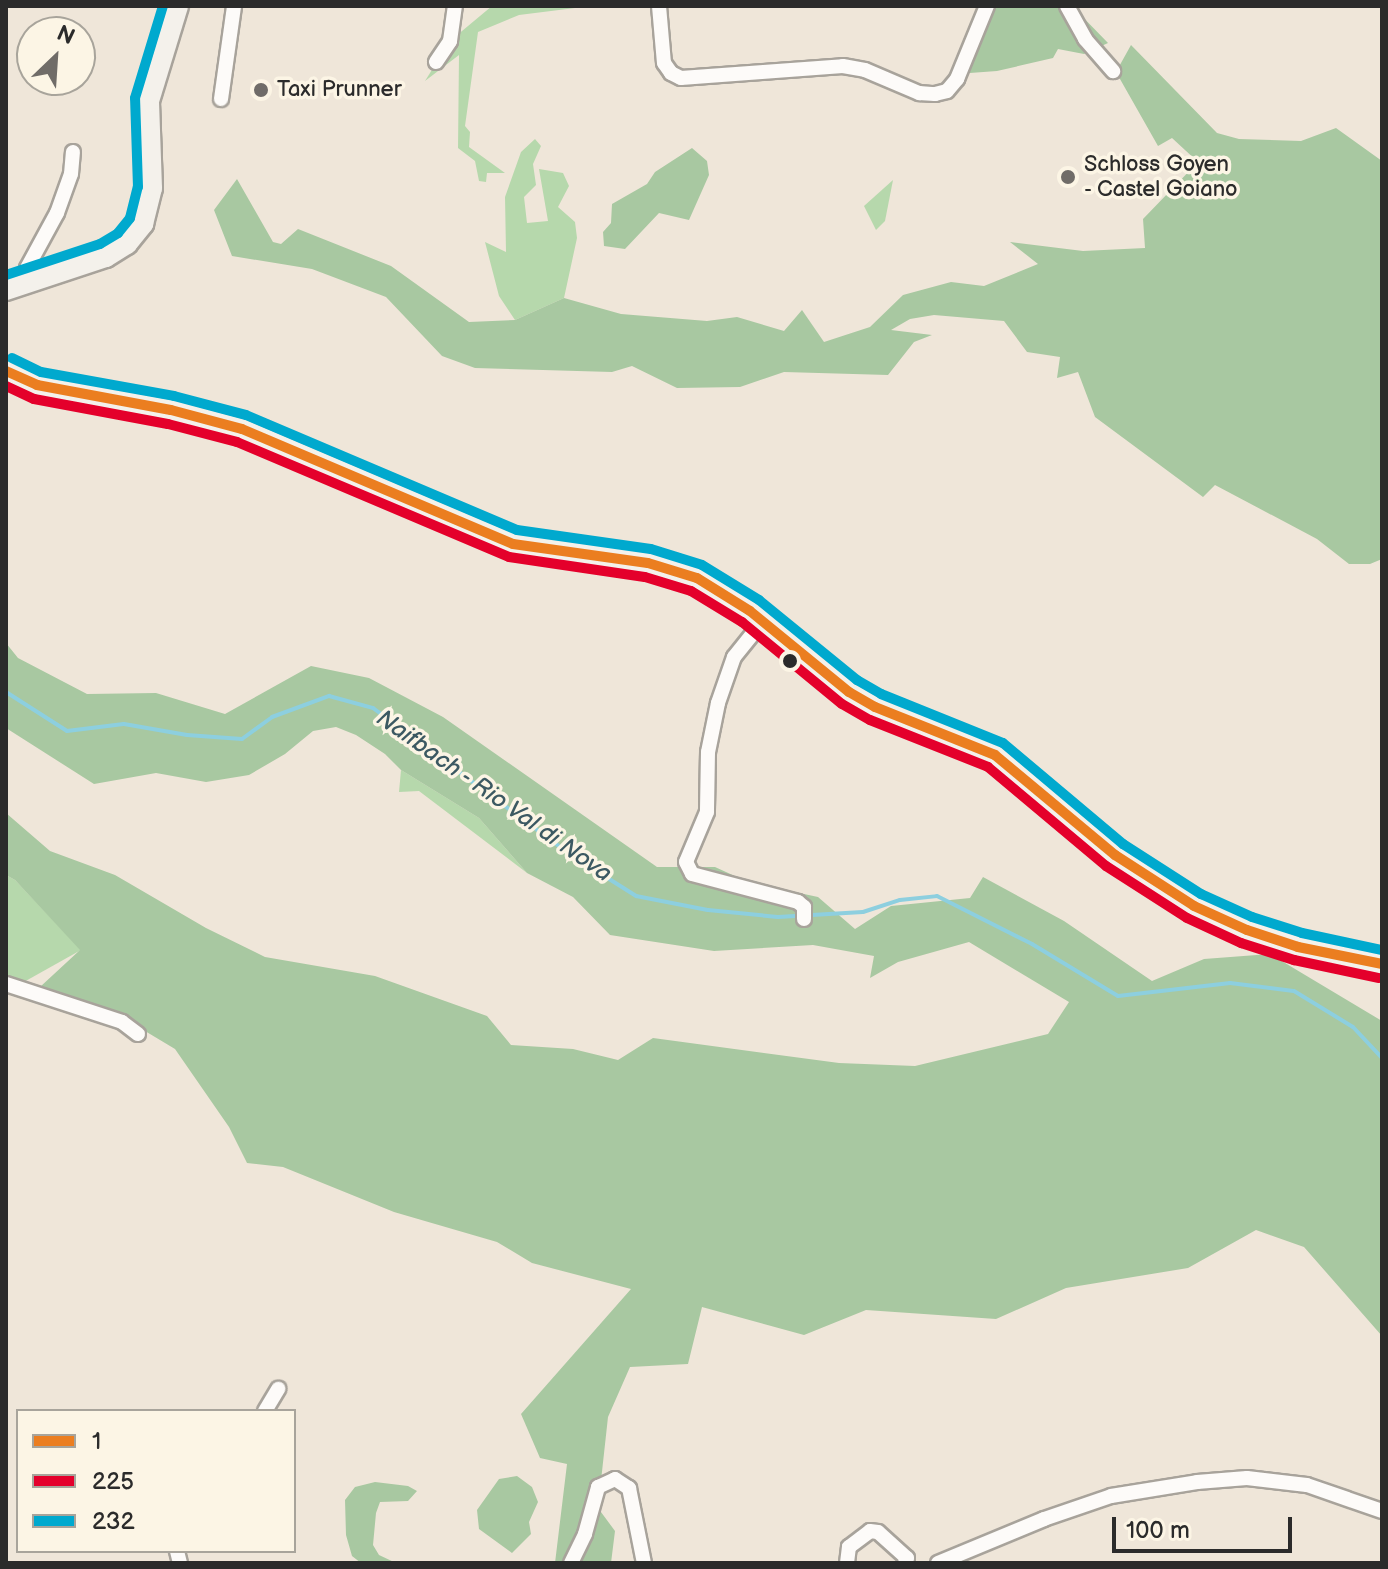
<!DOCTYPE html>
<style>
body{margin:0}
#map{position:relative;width:1388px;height:1569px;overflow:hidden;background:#efe6d9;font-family:"Balsamiq Sans",sans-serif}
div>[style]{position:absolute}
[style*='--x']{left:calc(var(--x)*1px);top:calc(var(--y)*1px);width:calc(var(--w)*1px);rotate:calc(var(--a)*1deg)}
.green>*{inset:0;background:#b6d8ac}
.forest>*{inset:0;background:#a8c8a1}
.stream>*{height:4px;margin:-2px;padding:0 2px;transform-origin:2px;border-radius:2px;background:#8dcfdf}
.roads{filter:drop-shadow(2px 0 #a8a39b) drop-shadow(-2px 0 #a8a39b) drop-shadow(0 2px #a8a39b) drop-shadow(0 -2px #a8a39b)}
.street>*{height:14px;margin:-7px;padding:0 7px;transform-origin:7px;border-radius:7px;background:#fdfbf9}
.secondary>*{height:20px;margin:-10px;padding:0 10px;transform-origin:10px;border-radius:10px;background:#f4f1eb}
.bus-1>*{height:10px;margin:-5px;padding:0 5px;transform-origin:5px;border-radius:5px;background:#eb7e20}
.bus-2>*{height:10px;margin:-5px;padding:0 5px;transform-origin:5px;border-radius:5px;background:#e4002b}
.bus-3>*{height:10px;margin:-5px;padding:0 5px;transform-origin:5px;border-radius:5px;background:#00a9ce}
.dots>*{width:22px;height:22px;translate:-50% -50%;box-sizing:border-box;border:4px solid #fcf5e5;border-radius:50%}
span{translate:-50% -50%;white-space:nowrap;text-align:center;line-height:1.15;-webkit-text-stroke:7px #fcf5e5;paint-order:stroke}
.poi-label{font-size:22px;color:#2b2b2b}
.left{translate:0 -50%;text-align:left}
.water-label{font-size:24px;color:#3c5962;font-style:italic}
.frame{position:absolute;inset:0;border:8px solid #2b2b2b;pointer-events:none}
.legend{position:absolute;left:16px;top:1409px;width:280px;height:144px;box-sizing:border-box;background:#fcf5e5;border:2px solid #a8a49b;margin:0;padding:10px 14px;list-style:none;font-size:24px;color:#2b2b2b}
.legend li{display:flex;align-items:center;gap:16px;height:40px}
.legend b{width:40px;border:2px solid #a8a49b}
.north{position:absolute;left:16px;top:16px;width:80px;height:80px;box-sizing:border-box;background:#fcf5e5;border:2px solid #a8a49b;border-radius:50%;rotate:25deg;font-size:22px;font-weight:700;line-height:32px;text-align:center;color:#2b2b2b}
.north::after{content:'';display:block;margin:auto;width:28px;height:36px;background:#706c68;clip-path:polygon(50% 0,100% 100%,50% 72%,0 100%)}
.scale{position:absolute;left:1112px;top:1517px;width:180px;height:36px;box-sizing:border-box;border:4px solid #2b2b2b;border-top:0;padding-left:10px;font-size:24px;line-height:28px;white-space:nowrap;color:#2b2b2b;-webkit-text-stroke:6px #fcf5e5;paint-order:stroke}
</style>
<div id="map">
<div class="green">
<i style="clip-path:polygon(492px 6px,591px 6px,519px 15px,478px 32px,465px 126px,470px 132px,469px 147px,505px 173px,487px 173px,486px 182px,479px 181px,475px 161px,458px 148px,459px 55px,425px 81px,450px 41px)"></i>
<i style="clip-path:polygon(535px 139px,541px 146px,533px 164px,536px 185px,524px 197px,527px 223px,548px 221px,539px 169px,563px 173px,569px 186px,558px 207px,575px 222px,577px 238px,564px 298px,515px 320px,499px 296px,485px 242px,506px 252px,505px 197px,521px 152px)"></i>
<i style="clip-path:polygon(893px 180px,885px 221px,876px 230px,864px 206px)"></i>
<i style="clip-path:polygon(401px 770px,479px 818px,527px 873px,419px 791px,399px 792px)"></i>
<i style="clip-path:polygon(6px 875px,15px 880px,81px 950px,6px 992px)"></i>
</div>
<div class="forest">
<i style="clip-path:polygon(983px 6px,1072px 6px,1108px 43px,1084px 54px,1058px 49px,1053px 58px,997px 71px,956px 74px)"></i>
<i style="clip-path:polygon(1131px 45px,1217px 133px,1239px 139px,1301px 141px,1336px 128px,1382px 161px,1382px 559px,1370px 564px,1349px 564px,1317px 539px,1215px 485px,1203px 497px,1095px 417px,1078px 372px,1057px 378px,1060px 357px,1027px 352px,1004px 321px,934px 315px,910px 319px,891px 330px,932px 335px,914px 342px,888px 375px,784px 372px,740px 387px,677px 388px,632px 366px,612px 372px,475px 368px,442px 356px,386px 297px,312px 269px,232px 256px,214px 210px,237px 179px,273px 242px,281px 244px,298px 229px,391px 266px,469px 322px,515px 320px,564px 298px,621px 314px,707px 321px,737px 317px,784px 331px,802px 310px,824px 342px,870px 327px,903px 295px,951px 282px,984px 286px,1038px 264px,1010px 242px,1083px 251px,1145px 248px,1143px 219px,1198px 162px,1172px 138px,1158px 146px,1116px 72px)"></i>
<i style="clip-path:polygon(692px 148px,707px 161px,709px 175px,689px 220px,659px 213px,625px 249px,604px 246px,603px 232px,611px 223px,612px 204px,647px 184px,655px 172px)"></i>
<i style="clip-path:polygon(6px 643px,18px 658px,87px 694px,156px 693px,225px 714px,311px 666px,369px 678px,443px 717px,657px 867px,715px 867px,748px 882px,818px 897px,855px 929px,891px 906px,970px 898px,983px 877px,1064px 921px,1152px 981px,1204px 959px,1270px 954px,1382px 1021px,1382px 1336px,1304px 1247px,1256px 1230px,1188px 1268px,1066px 1288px,996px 1319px,866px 1310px,804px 1335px,702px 1307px,688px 1364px,630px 1367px,608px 1417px,598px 1508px,615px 1531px,611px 1563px,555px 1563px,567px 1464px,540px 1458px,521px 1414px,631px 1289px,532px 1263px,497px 1242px,394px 1212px,283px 1167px,247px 1163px,229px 1127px,175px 1049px,125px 1019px,40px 987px,80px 950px,15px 880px,6px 875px,6px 813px,50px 851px,115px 875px,206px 928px,265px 957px,375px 976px,487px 1016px,511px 1045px,573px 1049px,618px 1060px,653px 1038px,839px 1063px,915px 1066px,1048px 1034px,1069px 1002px,969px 942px,898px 962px,870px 978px,874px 956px,813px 945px,714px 951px,610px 935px,573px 897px,527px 873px,479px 818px,401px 770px,385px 754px,356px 735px,336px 727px,313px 731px,285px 754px,249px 775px,206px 782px,156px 773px,94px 784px,6px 728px)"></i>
<i style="clip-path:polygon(517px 1476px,532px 1487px,538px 1502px,529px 1522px,531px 1534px,512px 1553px,479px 1529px,477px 1510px,499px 1479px)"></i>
<i style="clip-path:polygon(375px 1482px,408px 1486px,417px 1491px,408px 1501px,380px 1502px,376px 1513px,373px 1545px,379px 1555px,396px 1563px,361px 1563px,352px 1556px,346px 1535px,345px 1500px,355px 1487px)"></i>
</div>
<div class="stream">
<i style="--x:6;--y:692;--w:72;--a:32.6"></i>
<i style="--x:67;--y:731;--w:57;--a:-7"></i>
<i style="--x:124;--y:724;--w:64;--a:9.9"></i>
<i style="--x:187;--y:735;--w:55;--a:4.2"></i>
<i style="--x:242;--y:739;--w:37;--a:-36"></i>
<i style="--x:272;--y:717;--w:61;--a:-20.2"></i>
<i style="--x:329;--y:696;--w:46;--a:15.3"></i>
<i style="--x:373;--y:708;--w:247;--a:36.6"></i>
<i style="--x:571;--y:855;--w:77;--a:32.2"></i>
<i style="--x:636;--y:896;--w:73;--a:11"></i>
<i style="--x:708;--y:910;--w:70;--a:5.7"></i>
<i style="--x:778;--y:917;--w:85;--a:-3.4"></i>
<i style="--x:863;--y:912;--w:39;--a:-18"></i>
<i style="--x:900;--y:900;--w:37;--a:-6"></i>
<i style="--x:937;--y:896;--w:106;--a:26.8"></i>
<i style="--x:1032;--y:944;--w:100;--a:31.2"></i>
<i style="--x:1118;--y:996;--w:113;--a:-6.6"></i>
<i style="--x:1230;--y:983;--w:64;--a:7.1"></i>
<i style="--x:1294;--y:991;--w:69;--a:31.4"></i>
<i style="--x:1353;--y:1027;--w:42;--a:46.9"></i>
</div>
<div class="roads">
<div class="street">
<i style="--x:659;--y:6;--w:57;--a:85"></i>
<i style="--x:664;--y:63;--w:12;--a:55"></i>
<i style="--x:671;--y:73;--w:11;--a:27"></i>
<i style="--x:681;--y:78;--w:162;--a:-4.2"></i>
<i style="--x:843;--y:66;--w:22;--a:10"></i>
<i style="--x:865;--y:70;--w:59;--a:23.1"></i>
<i style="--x:919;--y:93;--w:16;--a:4"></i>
<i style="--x:935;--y:94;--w:12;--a:-14"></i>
<i style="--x:947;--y:91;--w:16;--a:-50"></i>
<i style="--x:957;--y:79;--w:79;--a:-67.7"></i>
<i style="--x:1067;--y:6;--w:38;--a:61"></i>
<i style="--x:1085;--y:39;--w:43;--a:48.8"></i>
<i style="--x:436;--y:62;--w:25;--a:-56"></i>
<i style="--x:450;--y:41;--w:35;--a:-82"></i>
<i style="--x:221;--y:99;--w:94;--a:-82"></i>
<i style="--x:24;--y:285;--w:17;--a:-80"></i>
<i style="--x:27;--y:268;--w:63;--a:-61.4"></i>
<i style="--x:57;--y:213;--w:41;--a:-70.3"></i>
<i style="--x:71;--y:174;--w:22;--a:-85"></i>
<i style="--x:763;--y:621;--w:46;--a:128.9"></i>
<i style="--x:734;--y:657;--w:49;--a:109.2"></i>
<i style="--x:718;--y:703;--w:50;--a:101.5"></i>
<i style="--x:708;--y:752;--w:60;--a:91"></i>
<i style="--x:707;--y:812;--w:54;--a:112.8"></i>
<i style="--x:686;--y:862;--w:13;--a:63"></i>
<i style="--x:692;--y:874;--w:110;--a:14.8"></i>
<i style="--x:798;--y:902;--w:8;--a:40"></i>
<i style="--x:804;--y:907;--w:12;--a:90"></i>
<i style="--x:6;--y:984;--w:122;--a:18.1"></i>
<i style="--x:122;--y:1022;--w:20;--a:37"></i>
<i style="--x:265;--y:1411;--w:26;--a:-59"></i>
<i style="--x:177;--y:1551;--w:12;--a:76"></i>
<i style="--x:571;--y:1563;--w:32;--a:-64"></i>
<i style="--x:585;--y:1534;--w:49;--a:-74.5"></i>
<i style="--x:598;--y:1487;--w:19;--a:-25"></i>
<i style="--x:615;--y:1479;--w:17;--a:33"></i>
<i style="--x:629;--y:1488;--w:76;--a:78.7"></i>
<i style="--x:847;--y:1563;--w:16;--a:-83"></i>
<i style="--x:849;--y:1547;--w:26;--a:-37"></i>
<i style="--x:870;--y:1531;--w:8;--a:7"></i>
<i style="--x:878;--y:1532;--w:39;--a:42"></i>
<i style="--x:907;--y:1558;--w:5;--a:112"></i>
<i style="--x:938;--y:1563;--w:115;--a:-22.5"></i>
<i style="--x:1044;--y:1519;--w:71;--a:-18.9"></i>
<i style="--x:1111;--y:1496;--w:87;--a:-9.2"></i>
<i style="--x:1197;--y:1482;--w:50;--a:-4.6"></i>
<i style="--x:1247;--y:1478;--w:60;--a:6.7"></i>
<i style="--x:1307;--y:1485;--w:79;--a:19.1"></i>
</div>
<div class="secondary">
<i style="--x:6;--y:290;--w:105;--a:-18.3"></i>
<i style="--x:106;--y:257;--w:25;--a:-32"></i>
<i style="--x:127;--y:244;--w:26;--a:-51"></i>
<i style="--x:143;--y:224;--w:37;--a:-76"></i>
<i style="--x:152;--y:188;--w:87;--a:-92"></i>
<i style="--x:149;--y:101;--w:99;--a:-73"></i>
<i style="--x:6;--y:371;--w:34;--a:24"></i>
<i style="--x:37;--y:385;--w:136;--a:10.6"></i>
<i style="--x:171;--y:410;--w:73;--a:15"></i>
<i style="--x:242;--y:429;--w:294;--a:23"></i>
<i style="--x:513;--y:544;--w:136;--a:8"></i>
<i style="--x:648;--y:563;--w:51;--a:17"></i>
<i style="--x:697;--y:578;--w:62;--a:31.9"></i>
<i style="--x:750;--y:611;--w:128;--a:39.3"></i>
<i style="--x:849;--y:692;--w:30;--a:30"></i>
<i style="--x:875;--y:707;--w:129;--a:21.8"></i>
<i style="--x:995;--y:755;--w:156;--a:39.8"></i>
<i style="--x:1115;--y:855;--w:94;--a:32.8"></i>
<i style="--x:1194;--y:906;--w:58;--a:24.4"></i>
<i style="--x:1247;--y:930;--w:54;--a:18.4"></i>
<i style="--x:1298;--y:947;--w:86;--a:11.4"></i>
</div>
</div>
<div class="bus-1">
<i style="--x:6;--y:371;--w:34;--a:24"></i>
<i style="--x:37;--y:385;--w:136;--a:10.6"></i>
<i style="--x:171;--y:410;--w:73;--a:15"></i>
<i style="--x:242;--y:429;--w:294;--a:23"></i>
<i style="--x:513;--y:544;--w:136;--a:8"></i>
<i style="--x:648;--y:563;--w:51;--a:17"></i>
<i style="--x:697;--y:578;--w:62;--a:31.9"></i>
<i style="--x:750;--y:611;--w:128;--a:39.3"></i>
<i style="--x:849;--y:692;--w:30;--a:30"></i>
<i style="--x:875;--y:707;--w:129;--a:21.8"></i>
<i style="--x:995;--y:755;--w:156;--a:39.8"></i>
<i style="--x:1115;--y:855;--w:94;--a:32.8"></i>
<i style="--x:1194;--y:906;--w:58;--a:24.4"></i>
<i style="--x:1247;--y:930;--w:54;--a:18.4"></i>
<i style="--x:1298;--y:947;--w:86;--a:11.4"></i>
</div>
<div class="bus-2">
<i style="--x:6;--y:386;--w:31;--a:25"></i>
<i style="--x:34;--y:399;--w:136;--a:10.6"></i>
<i style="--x:168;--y:424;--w:71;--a:14.6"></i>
<i style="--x:237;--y:442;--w:295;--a:22.9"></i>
<i style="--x:509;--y:557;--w:137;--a:8.4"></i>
<i style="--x:645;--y:577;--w:48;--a:16.9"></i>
<i style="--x:691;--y:591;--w:60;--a:31.3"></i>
<i style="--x:742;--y:622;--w:129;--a:39.4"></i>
<i style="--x:842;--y:704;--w:32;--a:30"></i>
<i style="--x:870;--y:720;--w:127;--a:21.7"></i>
<i style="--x:988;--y:767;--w:154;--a:40"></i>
<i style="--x:1106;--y:866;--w:96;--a:32.7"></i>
<i style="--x:1187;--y:918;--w:60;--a:24.8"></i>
<i style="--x:1241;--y:943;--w:56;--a:17.8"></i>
<i style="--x:1294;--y:960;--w:87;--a:12"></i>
</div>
<div class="bus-3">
<i style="--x:6;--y:275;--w:99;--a:-18.3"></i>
<i style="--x:100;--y:244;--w:21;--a:-31"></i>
<i style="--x:118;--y:233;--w:19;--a:-51"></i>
<i style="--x:130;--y:218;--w:32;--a:-76"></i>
<i style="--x:138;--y:187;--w:89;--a:-91.9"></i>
<i style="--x:135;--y:98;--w:96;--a:-73.1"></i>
<i style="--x:12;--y:358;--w:32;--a:26"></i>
<i style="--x:41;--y:372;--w:135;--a:10.2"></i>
<i style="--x:174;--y:396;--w:74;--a:14.8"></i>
<i style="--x:246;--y:415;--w:294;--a:23"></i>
<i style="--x:517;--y:530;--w:135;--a:8.1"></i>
<i style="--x:651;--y:549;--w:53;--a:17.4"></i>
<i style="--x:702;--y:565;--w:67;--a:31.6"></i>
<i style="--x:759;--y:600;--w:127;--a:39.2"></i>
<i style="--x:857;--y:680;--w:28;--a:30"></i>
<i style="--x:881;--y:694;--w:131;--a:21.9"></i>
<i style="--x:1003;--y:743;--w:157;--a:40.1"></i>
<i style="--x:1123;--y:844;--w:93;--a:32.7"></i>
<i style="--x:1201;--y:894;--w:56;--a:24.3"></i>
<i style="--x:1252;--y:917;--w:52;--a:17.7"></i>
<i style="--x:1302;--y:933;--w:82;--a:12"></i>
</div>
<div class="dots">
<i style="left:261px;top:90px;background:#706c68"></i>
<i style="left:1068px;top:177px;background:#706c68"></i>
<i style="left:790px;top:661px;background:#2b2b2b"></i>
</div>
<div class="poi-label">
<span class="left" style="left:277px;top:90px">Taxi Prunner</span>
<span class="left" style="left:1084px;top:177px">Schloss Goyen<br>- Castel Goiano</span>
</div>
<div class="water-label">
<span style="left:494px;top:796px;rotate:35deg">Naifbach - Rio Val di Nova</span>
</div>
<div class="frame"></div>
<ul class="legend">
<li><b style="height:10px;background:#eb7e20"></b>1</li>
<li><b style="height:10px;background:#e4002b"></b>225</li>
<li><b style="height:10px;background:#00a9ce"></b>232</li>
</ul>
<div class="north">N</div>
<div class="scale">100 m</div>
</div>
